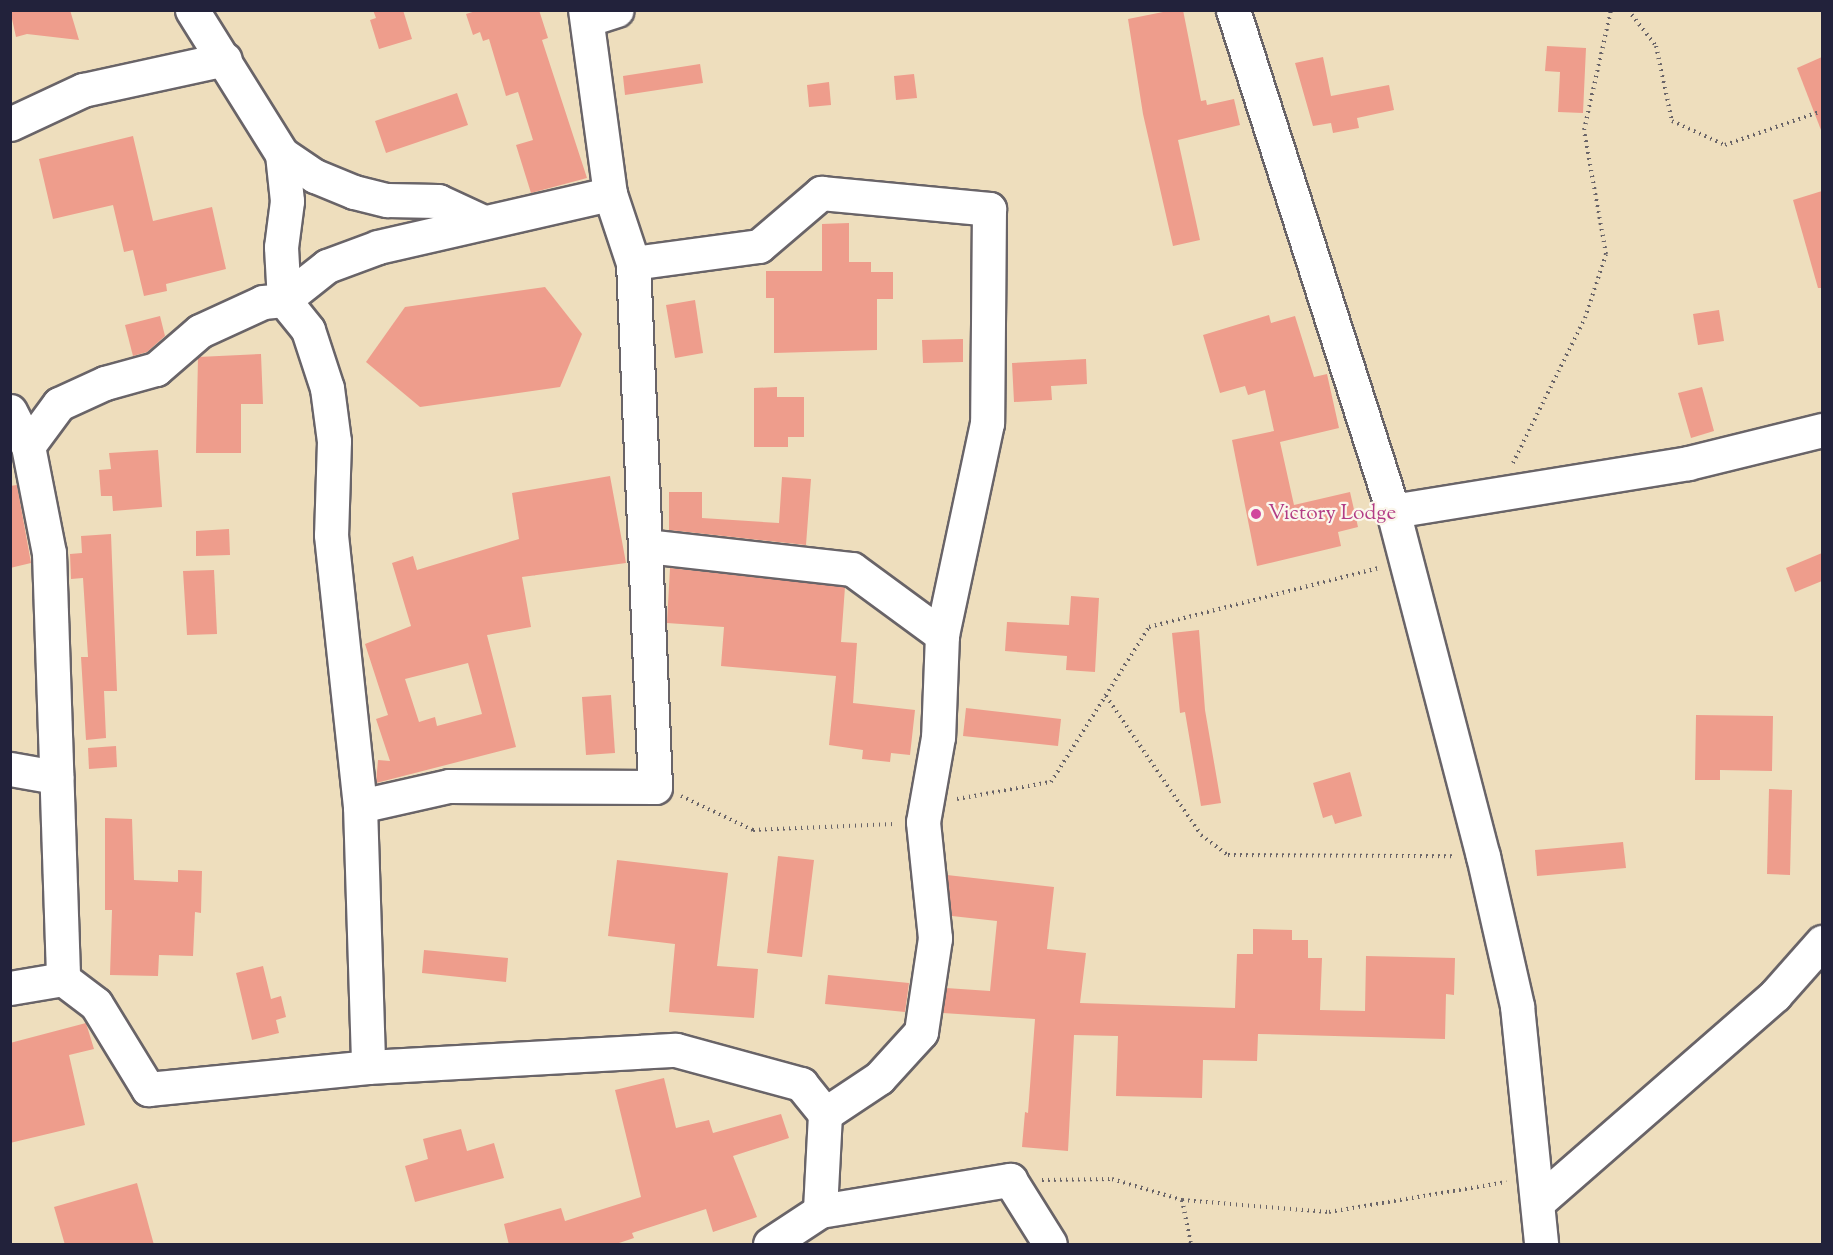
<!DOCTYPE html>
<style>
body{margin:0}
#map{position:relative;width:1833px;height:1255px;overflow:hidden;background:#eedebd;font-family:"Sorts Mill Goudy",serif}
div>[style]{position:absolute}
[style*='--x']{left:calc(var(--x)*1px);top:calc(var(--y)*1px);width:calc(var(--w)*1px);rotate:calc(var(--a)*1deg)}
.building>*{inset:0;background:#ee9d8c}
.path>*{height:4px;margin-top:-2px;transform-origin:0;background:repeating-linear-gradient(90deg,#696468 0 1.5px,transparent 0 6px)}
.roads{filter:drop-shadow(2px 0 #696468) drop-shadow(-2px 0 #696468) drop-shadow(0 2px #696468) drop-shadow(0 -2px #696468)}
.minor>*{height:33px;margin:-16.5px;padding:0 16.5px;transform-origin:16.5px;border-radius:16.5px;background:#fff}
.dots>*{width:16px;height:16px;translate:-50% -50%;box-sizing:border-box;border:3px solid #fbf7ec;border-radius:50%}
span{translate:-50% -50%;white-space:nowrap;text-align:center;line-height:1.15;-webkit-text-stroke:4.5px #fbf7ec;paint-order:stroke}
.hotel-label{font-size:21px;color:#b23c85}
.left{translate:0 -50%;text-align:left}
.frame{position:absolute;inset:0;border:12px solid #22223b;pointer-events:none}
</style>
<div id="map">
<div class="building">
<i style="clip-path:polygon(10px 10px,70px 10px,79px 40px,27px 34px,16px 37px)"></i>
<i style="clip-path:polygon(373px 10px,403px 10px,412px 39px,379px 49px,370px 20px,376px 18px)"></i>
<i style="clip-path:polygon(479px 10px,539px 10px,548px 38px,542px 40px,587px 178px,531px 193px,516px 145px,533px 140px,518px 92px,506px 96px,489px 39px,483px 41px,480px 32px,473px 35px,466px 14px)"></i>
<i style="clip-path:polygon(1173px 10px,1183px 10px,1201px 101px,1206px 100px,1207px 105px,1234px 99px,1240px 125px,1178px 140px,1200px 240px,1173px 246px,1143px 114px,1128px 19px)"></i>
<i style="clip-path:polygon(1547px 46px,1586px 48px,1583px 113px,1558px 112px,1560px 72px,1545px 71px)"></i>
<i style="clip-path:polygon(1323px 57px,1331px 96px,1389px 85px,1394px 110px,1357px 118px,1359px 128px,1333px 133px,1331px 123px,1313px 126px,1295px 63px)"></i>
<i style="clip-path:polygon(1822px 57px,1822px 130px,1821px 130px,1797px 68px)"></i>
<i style="clip-path:polygon(700px 64px,703px 83px,625px 95px,623px 76px)"></i>
<i style="clip-path:polygon(914px 74px,917px 98px,896px 100px,894px 76px)"></i>
<i style="clip-path:polygon(829px 82px,831px 105px,809px 107px,807px 85px)"></i>
<i style="clip-path:polygon(457px 93px,468px 125px,386px 153px,375px 121px)"></i>
<i style="clip-path:polygon(133px 136px,153px 221px,212px 207px,226px 269px,166px 284px,167px 291px,144px 296px,133px 250px,124px 252px,113px 205px,53px 219px,39px 159px)"></i>
<i style="clip-path:polygon(1822px 191px,1822px 288px,1818px 288px,1793px 200px)"></i>
<i style="clip-path:polygon(849px 223px,849px 262px,871px 262px,871px 272px,893px 272px,893px 299px,877px 299px,877px 350px,774px 353px,774px 298px,766px 298px,766px 271px,822px 271px,822px 224px)"></i>
<i style="clip-path:polygon(545px 287px,582px 334px,560px 387px,420px 407px,366px 362px,405px 307px)"></i>
<i style="clip-path:polygon(695px 300px,703px 353px,675px 358px,666px 305px)"></i>
<i style="clip-path:polygon(1719px 310px,1724px 341px,1698px 345px,1693px 314px)"></i>
<i style="clip-path:polygon(1269px 315px,1271px 323px,1295px 316px,1314px 377px,1327px 374px,1339px 428px,1280px 442px,1294px 505px,1350px 492px,1358px 527px,1338px 532px,1341px 546px,1257px 566px,1232px 440px,1274px 431px,1265px 390px,1248px 395px,1245px 386px,1220px 393px,1203px 335px)"></i>
<i style="clip-path:polygon(160px 316px,165px 336px,147px 352px,133px 356px,125px 325px)"></i>
<i style="clip-path:polygon(963px 339px,963px 362px,923px 363px,922px 340px)"></i>
<i style="clip-path:polygon(261px 354px,263px 404px,241px 404px,241px 453px,196px 453px,198px 357px)"></i>
<i style="clip-path:polygon(1086px 359px,1087px 384px,1051px 386px,1052px 400px,1014px 402px,1012px 363px)"></i>
<i style="clip-path:polygon(777px 387px,777px 397px,804px 397px,804px 437px,788px 437px,788px 447px,754px 447px,754px 388px)"></i>
<i style="clip-path:polygon(1702px 387px,1714px 431px,1691px 438px,1678px 393px)"></i>
<i style="clip-path:polygon(158px 450px,162px 507px,113px 511px,112px 496px,101px 496px,99px 470px,111px 469px,109px 453px)"></i>
<i style="clip-path:polygon(evenodd,610px 476px,626px 563px,522px 577px,531px 627px,487px 635px,516px 747px,376px 783px,378px 760px,390px 761px,376px 719px,388px 715px,365px 644px,411px 626px,392px 563px,413px 556px,417px 570px,519px 539px,512px 493px,610px 476px,468px 663px,482px 714px,437px 726px,435px 717px,419px 722px,405px 679px,468px 663px)"></i>
<i style="clip-path:polygon(782px 477px,811px 479px,806px 545px,669px 530px,669px 492px,702px 492px,702px 518px,779px 523px)"></i>
<i style="clip-path:polygon(17px 485px,31px 563px,10px 568px,10px 486px)"></i>
<i style="clip-path:polygon(229px 529px,230px 555px,196px 556px,196px 531px)"></i>
<i style="clip-path:polygon(111px 534px,117px 691px,104px 691px,106px 738px,86px 740px,81px 657px,88px 657px,83px 578px,71px 579px,70px 554px,82px 553px,81px 536px)"></i>
<i style="clip-path:polygon(1822px 553px,1822px 581px,1795px 592px,1786px 568px)"></i>
<i style="clip-path:polygon(670px 568px,845px 587px,841px 642px,857px 643px,853px 703px,915px 710px,910px 755px,891px 753px,890px 762px,862px 759px,863px 750px,829px 745px,836px 676px,721px 666px,724px 627px,667px 623px)"></i>
<i style="clip-path:polygon(214px 570px,217px 634px,187px 635px,183px 571px)"></i>
<i style="clip-path:polygon(1071px 596px,1099px 598px,1095px 672px,1066px 670px,1067px 656px,1005px 651px,1007px 622px,1069px 625px)"></i>
<i style="clip-path:polygon(1199px 630px,1205px 710px,1221px 803px,1201px 806px,1185px 712px,1180px 713px,1172px 633px)"></i>
<i style="clip-path:polygon(611px 695px,615px 753px,586px 755px,582px 697px)"></i>
<i style="clip-path:polygon(966px 708px,1061px 719px,1058px 746px,963px 736px)"></i>
<i style="clip-path:polygon(1696px 715px,1773px 716px,1772px 771px,1720px 770px,1720px 780px,1695px 780px)"></i>
<i style="clip-path:polygon(116px 746px,117px 767px,89px 769px,88px 748px)"></i>
<i style="clip-path:polygon(1350px 772px,1362px 816px,1335px 824px,1332px 815px,1323px 818px,1313px 783px)"></i>
<i style="clip-path:polygon(1769px 789px,1792px 790px,1790px 875px,1767px 874px)"></i>
<i style="clip-path:polygon(105px 818px,132px 819px,134px 880px,178px 882px,178px 870px,202px 871px,201px 913px,195px 912px,193px 956px,159px 955px,158px 976px,110px 975px,112px 910px,105px 910px)"></i>
<i style="clip-path:polygon(1623px 842px,1626px 868px,1537px 876px,1535px 850px)"></i>
<i style="clip-path:polygon(778px 856px,814px 860px,802px 957px,767px 953px)"></i>
<i style="clip-path:polygon(617px 860px,728px 873px,717px 966px,758px 969px,754px 1018px,669px 1012px,675px 944px,608px 936px)"></i>
<i style="clip-path:polygon(947px 875px,1054px 887px,1047px 949px,1086px 953px,1080px 1003px,1235px 1008px,1237px 954px,1253px 954px,1253px 929px,1292px 930px,1292px 940px,1308px 940px,1308px 958px,1322px 958px,1320px 1010px,1365px 1011px,1366px 956px,1455px 958px,1454px 995px,1446px 994px,1445px 1039px,1258px 1034px,1257px 1061px,1203px 1060px,1202px 1098px,1116px 1096px,1118px 1036px,1074px 1035px,1068px 1151px,1022px 1147px,1025px 1112px,1028px 1113px,1035px 1019px,943px 1013px,946px 988px,990px 991px,997px 921px,952px 916px)"></i>
<i style="clip-path:polygon(424px 950px,508px 958px,506px 982px,422px 973px)"></i>
<i style="clip-path:polygon(263px 966px,271px 999px,281px 996px,286px 1017px,276px 1020px,279px 1033px,252px 1040px,236px 973px)"></i>
<i style="clip-path:polygon(828px 975px,909px 983px,905px 1012px,825px 1004px)"></i>
<i style="clip-path:polygon(86px 1023px,94px 1049px,69px 1055px,85px 1125px,10px 1143px,10px 1043px)"></i>
<i style="clip-path:polygon(664px 1078px,676px 1128px,709px 1120px,713px 1133px,781px 1114px,789px 1138px,733px 1156px,757px 1217px,713px 1232px,706px 1209px,632px 1233px,634px 1238px,613px 1245px,509px 1245px,504px 1224px,561px 1208px,565px 1221px,641px 1197px,615px 1090px)"></i>
<i style="clip-path:polygon(461px 1129px,467px 1151px,494px 1143px,504px 1178px,415px 1202px,405px 1166px,428px 1159px,423px 1139px)"></i>
<i style="clip-path:polygon(137px 1183px,154px 1245px,65px 1245px,54px 1207px)"></i>
</div>
<div class="path">
<i style="--x:1628;--y:10;--w:46;--a:52.1"></i>
<i style="--x:1656;--y:46;--w:77;--a:78"></i>
<i style="--x:1672;--y:121;--w:58;--a:24.4"></i>
<i style="--x:1725;--y:145;--w:103;--a:-19.3"></i>
<i style="--x:1513;--y:463;--w:162;--a:-63.6"></i>
<i style="--x:1585;--y:318;--w:67;--a:-71.8"></i>
<i style="--x:1606;--y:254;--w:126;--a:-100.1"></i>
<i style="--x:1584;--y:130;--w:123;--a:-77.3"></i>
<i style="--x:1106;--y:696;--w:168;--a:55.6"></i>
<i style="--x:1201;--y:835;--w:34;--a:37"></i>
<i style="--x:1228;--y:855;--w:227;--a:0.3"></i>
<i style="--x:681;--y:796;--w:80;--a:25.3"></i>
<i style="--x:753;--y:830;--w:141;--a:-2.4"></i>
<i style="--x:957;--y:799;--w:96;--a:-10.3"></i>
<i style="--x:1051;--y:782;--w:183;--a:-57.7"></i>
<i style="--x:1149;--y:627;--w:236;--a:-14.4"></i>
<i style="--x:1042;--y:1180;--w:70;--a:-0.8"></i>
<i style="--x:1112;--y:1179;--w:73;--a:16.7"></i>
<i style="--x:1182;--y:1200;--w:45;--a:78.4"></i>
<i style="--x:1182;--y:1200;--w:147;--a:4.7"></i>
<i style="--x:1329;--y:1212;--w:180;--a:-9.6"></i>
</div>
<div class="roads">
<div class="minor">
<i style="--x:192;--y:10;--w:170;--a:58"></i>
<i style="--x:282;--y:154;--w:47;--a:83.9"></i>
<i style="--x:287;--y:201;--w:46;--a:97.4"></i>
<i style="--x:281;--y:247;--w:53;--a:86.8"></i>
<i style="--x:284;--y:300;--w:38;--a:51"></i>
<i style="--x:308;--y:330;--w:61;--a:71.9"></i>
<i style="--x:327;--y:388;--w:53;--a:82.5"></i>
<i style="--x:334;--y:441;--w:94;--a:91.8"></i>
<i style="--x:331;--y:535;--w:273;--a:83.9"></i>
<i style="--x:360;--y:806;--w:261;--a:88.2"></i>
<i style="--x:1233;--y:10;--w:526;--a:72.29"></i>
<i style="--x:1393;--y:511;--w:357;--a:75.4"></i>
<i style="--x:1483;--y:856;--w:154;--a:77.2"></i>
<i style="--x:1517;--y:1006;--w:239;--a:84.2"></i>
<i style="--x:589;--y:19;--w:29;--a:-18"></i>
<i style="--x:10;--y:124;--w:81;--a:-25"></i>
<i style="--x:83;--y:90;--w:145;--a:-12.3"></i>
<i style="--x:282;--y:154;--w:40;--a:34"></i>
<i style="--x:315;--y:176;--w:42;--a:22.3"></i>
<i style="--x:354;--y:192;--w:34;--a:14"></i>
<i style="--x:387;--y:200;--w:51;--a:1.1"></i>
<i style="--x:438;--y:201;--w:47;--a:24.9"></i>
<i style="--x:633;--y:263;--w:127;--a:-7.7"></i>
<i style="--x:759;--y:246;--w:82;--a:-40.5"></i>
<i style="--x:821;--y:193;--w:169;--a:5.4"></i>
<i style="--x:989;--y:209;--w:214;--a:90.5"></i>
<i style="--x:987;--y:423;--w:217;--a:102"></i>
<i style="--x:10;--y:411;--w:39;--a:63"></i>
<i style="--x:28;--y:446;--w:109;--a:78.9"></i>
<i style="--x:49;--y:553;--w:426;--a:88.1"></i>
<i style="--x:28;--y:446;--w:52;--a:-53.6"></i>
<i style="--x:59;--y:404;--w:51;--a:-24.5"></i>
<i style="--x:105;--y:383;--w:53;--a:-15.4"></i>
<i style="--x:156;--y:369;--w:58;--a:-40.8"></i>
<i style="--x:200;--y:331;--w:69;--a:-24.7"></i>
<i style="--x:263;--y:302;--w:21;--a:-5"></i>
<i style="--x:284;--y:300;--w:55;--a:-38.3"></i>
<i style="--x:327;--y:266;--w:54;--a:-20.4"></i>
<i style="--x:378;--y:247;--w:238;--a:-12.9"></i>
<i style="--x:1393;--y:511;--w:299;--a:-9.2"></i>
<i style="--x:1688;--y:463;--w:138;--a:-13.8"></i>
<i style="--x:646;--y:546;--w:207;--a:6.4"></i>
<i style="--x:852;--y:569;--w:112;--a:36.3"></i>
<i style="--x:942;--y:635;--w:102;--a:92.2"></i>
<i style="--x:938;--y:737;--w:86;--a:100"></i>
<i style="--x:923;--y:822;--w:117;--a:84.1"></i>
<i style="--x:935;--y:938;--w:95;--a:98.5"></i>
<i style="--x:921;--y:1032;--w:62;--a:132.4"></i>
<i style="--x:879;--y:1078;--w:65;--a:146.3"></i>
<i style="--x:825;--y:1114;--w:97;--a:93"></i>
<i style="--x:10;--y:769;--w:47;--a:9.9"></i>
<i style="--x:360;--y:806;--w:91;--a:-12.7"></i>
<i style="--x:449;--y:786;--w:206;--a:0.3"></i>
<i style="--x:655;--y:787;--w:524;--a:-92.4"></i>
<i style="--x:633;--y:263;--w:73;--a:-108.4"></i>
<i style="--x:610;--y:194;--w:186;--a:-97.7"></i>
<i style="--x:10;--y:988;--w:54;--a:-9.6"></i>
<i style="--x:63;--y:979;--w:41;--a:37.1"></i>
<i style="--x:96;--y:1004;--w:100;--a:58.5"></i>
<i style="--x:148;--y:1089;--w:221;--a:-5.7"></i>
<i style="--x:368;--y:1067;--w:308;--a:-3.2"></i>
<i style="--x:676;--y:1050;--w:130;--a:15.2"></i>
<i style="--x:801;--y:1084;--w:38;--a:51"></i>
<i style="--x:1538;--y:1202;--w:315;--a:-41.1"></i>
<i style="--x:1775;--y:995;--w:71;--a:-48.4"></i>
<i style="--x:770;--y:1244;--w:60;--a:-33.4"></i>
<i style="--x:820;--y:1211;--w:193;--a:-9.3"></i>
<i style="--x:1010;--y:1180;--w:75;--a:58"></i>
</div>
</div>
<div class="dots">
<i style="left:1256px;top:514px;background:#d1479c"></i>
</div>
<div class="hotel-label">
<span class="left" style="left:1268px;top:514px">Victory Lodge</span>
</div>
<div class="frame"></div>
</div>
